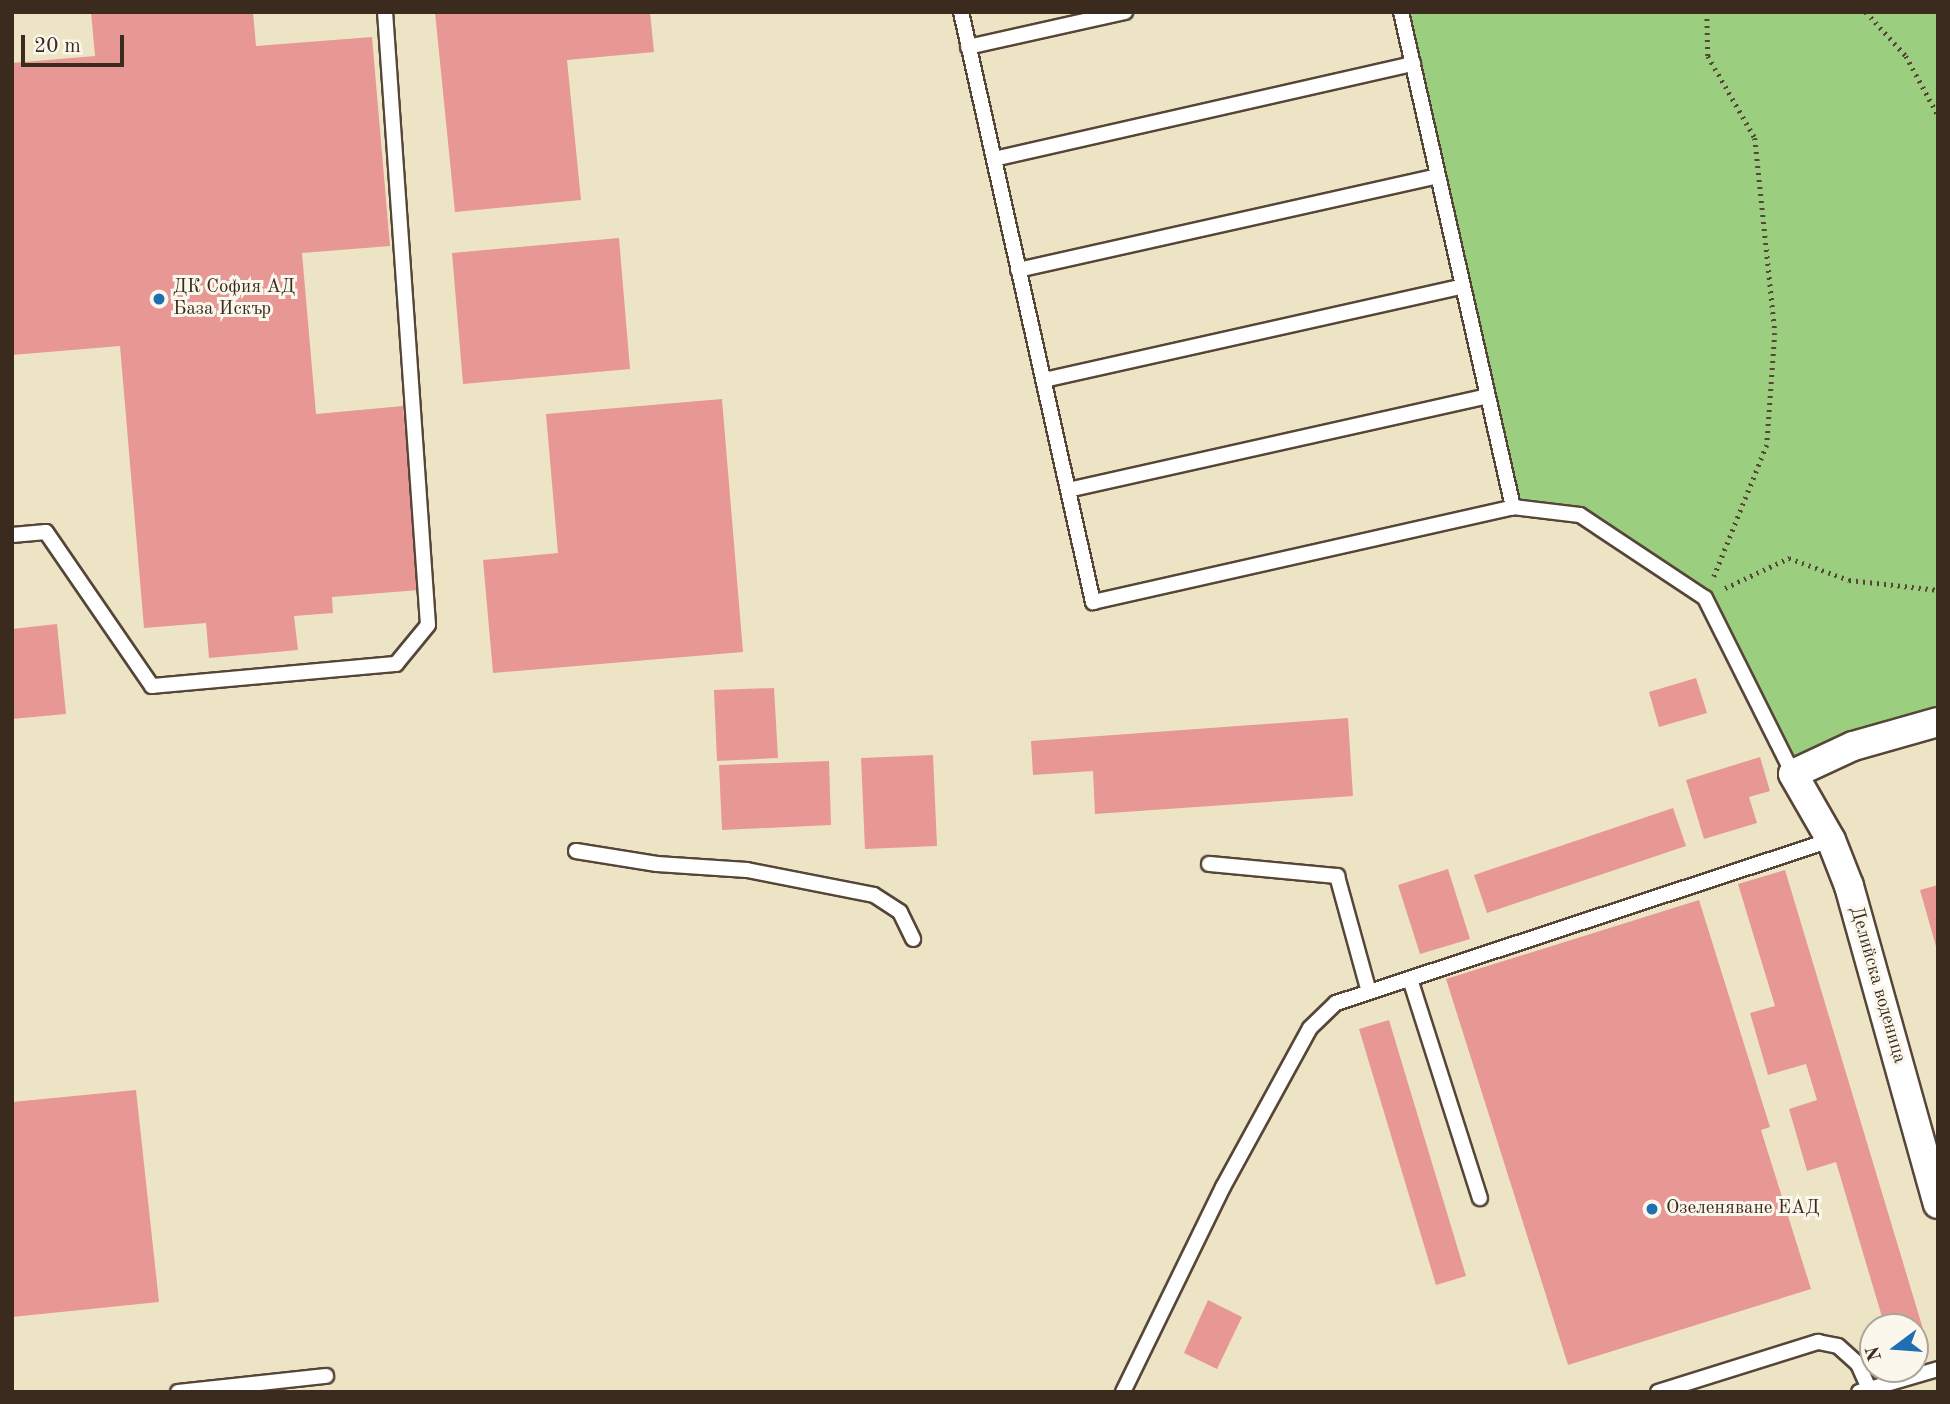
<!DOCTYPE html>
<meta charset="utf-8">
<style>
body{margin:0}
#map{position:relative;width:1950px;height:1404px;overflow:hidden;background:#ede4c5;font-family:"Old Standard TT",serif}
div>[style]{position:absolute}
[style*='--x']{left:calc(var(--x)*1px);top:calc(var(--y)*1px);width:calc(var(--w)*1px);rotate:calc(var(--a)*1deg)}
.green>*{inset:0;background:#9bce7f}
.building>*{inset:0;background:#e79895}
.path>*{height:4.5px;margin-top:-2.25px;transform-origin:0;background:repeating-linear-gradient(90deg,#564637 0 2px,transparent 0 7px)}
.roads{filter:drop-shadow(2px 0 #564637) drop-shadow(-2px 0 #564637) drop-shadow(0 2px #564637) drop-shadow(0 -2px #564637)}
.service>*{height:14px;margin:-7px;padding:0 7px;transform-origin:7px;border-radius:7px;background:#fff}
.minor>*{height:28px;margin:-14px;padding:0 14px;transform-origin:14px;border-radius:14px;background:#fff}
.dots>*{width:19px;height:19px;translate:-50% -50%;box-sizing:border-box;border:4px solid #fbf7ec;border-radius:50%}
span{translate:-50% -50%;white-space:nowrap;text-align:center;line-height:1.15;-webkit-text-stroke:6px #fbf7ec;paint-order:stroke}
.poi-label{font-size:19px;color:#3b2a1e}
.left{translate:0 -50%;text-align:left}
.street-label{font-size:19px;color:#3b2a1e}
.frame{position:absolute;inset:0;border:14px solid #3b2a1e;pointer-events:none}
.north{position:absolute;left:1859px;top:1313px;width:70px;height:70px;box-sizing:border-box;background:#fbf7ec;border:2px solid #aea59a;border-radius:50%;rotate:254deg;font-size:19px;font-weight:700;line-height:28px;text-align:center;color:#3b2a1e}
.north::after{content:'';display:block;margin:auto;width:24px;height:32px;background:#1f6fb2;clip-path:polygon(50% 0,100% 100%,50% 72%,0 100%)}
.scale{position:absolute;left:21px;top:35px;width:103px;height:32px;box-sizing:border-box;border:4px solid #3b2a1e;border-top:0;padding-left:9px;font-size:21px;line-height:24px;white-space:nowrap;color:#3b2a1e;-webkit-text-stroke:5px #fbf7ec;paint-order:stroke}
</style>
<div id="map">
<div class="green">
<i style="clip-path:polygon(1401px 12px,1938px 12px,1938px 722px,1793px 774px,1705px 598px,1580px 515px,1513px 507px)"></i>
</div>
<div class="building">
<i style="clip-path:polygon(91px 12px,253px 12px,256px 46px,372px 37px,390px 246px,302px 253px,316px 414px,403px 406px,419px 590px,332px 597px,333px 613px,294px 616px,298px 650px,209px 658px,206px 623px,144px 628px,120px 346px,12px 355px,12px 63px,95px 56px)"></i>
<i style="clip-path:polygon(435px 12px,650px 12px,654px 52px,567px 60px,581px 200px,455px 212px)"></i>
<i style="clip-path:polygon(619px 238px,630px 369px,463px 384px,452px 253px)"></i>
<i style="clip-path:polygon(722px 399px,743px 652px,493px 673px,483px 560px,558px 553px,546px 414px)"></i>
<i style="clip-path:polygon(57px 624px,66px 714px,12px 719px,12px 629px)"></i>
<i style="clip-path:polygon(1696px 678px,1707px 713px,1659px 727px,1649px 692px)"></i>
<i style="clip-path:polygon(774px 688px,778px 758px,717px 761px,714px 690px)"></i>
<i style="clip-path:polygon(1348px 718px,1353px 796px,1095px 814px,1093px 771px,1033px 775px,1031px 741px)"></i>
<i style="clip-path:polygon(933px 755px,937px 846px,865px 849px,861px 758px)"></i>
<i style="clip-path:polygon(1760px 757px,1770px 791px,1749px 797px,1757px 823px,1704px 839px,1686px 780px)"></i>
<i style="clip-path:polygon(829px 761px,831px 825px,722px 830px,719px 765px)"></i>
<i style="clip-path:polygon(1673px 808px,1686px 846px,1487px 913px,1474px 875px)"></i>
<i style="clip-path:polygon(1448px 869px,1470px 939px,1420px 954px,1398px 885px)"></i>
<i style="clip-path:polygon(1785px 870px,1923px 1329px,1915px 1331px,1915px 1327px,1885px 1327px,1836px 1162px,1807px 1171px,1789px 1109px,1817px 1100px,1806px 1064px,1768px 1075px,1750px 1013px,1775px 1006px,1738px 884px)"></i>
<i style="clip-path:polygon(1938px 885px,1938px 950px,1937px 950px,1920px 890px)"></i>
<i style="clip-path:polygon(1699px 900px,1770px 1127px,1761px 1130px,1811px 1289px,1568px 1365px,1446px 979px)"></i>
<i style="clip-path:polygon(1389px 1020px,1466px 1276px,1436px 1285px,1359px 1029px)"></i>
<i style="clip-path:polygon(136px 1090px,159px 1302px,12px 1317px,12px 1102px)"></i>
<i style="clip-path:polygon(1208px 1300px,1242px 1317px,1217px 1369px,1184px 1353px)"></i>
</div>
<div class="path">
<i style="--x:1707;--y:12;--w:44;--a:88.7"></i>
<i style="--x:1708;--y:56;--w:95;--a:60.2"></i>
<i style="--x:1755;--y:138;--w:196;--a:84.1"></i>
<i style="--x:1775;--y:333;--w:112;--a:94.1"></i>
<i style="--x:1767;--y:445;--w:142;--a:111.9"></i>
<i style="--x:1866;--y:12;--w:59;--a:47.7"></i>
<i style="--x:1906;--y:56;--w:67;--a:61.5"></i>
<i style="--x:1725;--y:588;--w:71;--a:-25.1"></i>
<i style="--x:1789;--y:558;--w:64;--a:20.1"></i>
<i style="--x:1849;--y:580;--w:90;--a:6.4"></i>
</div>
<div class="roads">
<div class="service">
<i style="--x:961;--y:12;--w:605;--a:77.39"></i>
<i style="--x:1093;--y:602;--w:431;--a:-12.7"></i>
<i style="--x:1513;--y:507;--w:67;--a:6.8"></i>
<i style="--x:1580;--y:515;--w:150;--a:33.6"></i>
<i style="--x:1705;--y:598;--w:197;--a:63.4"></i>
<i style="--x:1401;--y:12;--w:508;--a:77.25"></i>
<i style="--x:968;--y:47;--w:161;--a:-12.6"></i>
<i style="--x:994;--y:159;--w:430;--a:-12.8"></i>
<i style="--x:1018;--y:270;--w:430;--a:-12.6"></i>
<i style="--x:1044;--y:380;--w:429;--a:-12.6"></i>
<i style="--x:1068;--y:490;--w:430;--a:-12.6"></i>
<i style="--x:12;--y:535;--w:34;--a:-5"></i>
<i style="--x:46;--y:532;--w:187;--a:55.5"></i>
<i style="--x:152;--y:686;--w:245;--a:-5.2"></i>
<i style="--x:396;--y:664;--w:50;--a:-50.6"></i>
<i style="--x:428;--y:625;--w:615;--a:-94.01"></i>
<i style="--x:576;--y:851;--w:82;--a:9.1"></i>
<i style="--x:657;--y:864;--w:90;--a:3.8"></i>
<i style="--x:747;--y:870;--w:129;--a:11.1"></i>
<i style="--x:874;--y:895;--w:31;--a:33"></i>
<i style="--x:900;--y:912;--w:30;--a:64"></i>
<i style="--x:1209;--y:864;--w:129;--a:5.4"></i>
<i style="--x:1337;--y:876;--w:120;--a:74.6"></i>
<i style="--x:1410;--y:979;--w:230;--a:72.3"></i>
<i style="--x:178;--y:1392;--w:149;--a:-6.2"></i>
<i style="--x:1123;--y:1392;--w:228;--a:-64"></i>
<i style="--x:1223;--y:1187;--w:181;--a:-61.3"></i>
<i style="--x:1310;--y:1028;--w:36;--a:-44"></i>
<i style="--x:1336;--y:1003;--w:521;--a:-18.23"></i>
<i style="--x:1658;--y:1392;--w:168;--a:-17.4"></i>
<i style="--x:1818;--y:1342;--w:20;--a:11"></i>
<i style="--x:1838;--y:1346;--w:27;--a:42"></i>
<i style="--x:1858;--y:1364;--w:27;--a:66"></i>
<i style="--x:1859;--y:1392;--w:82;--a:-16.2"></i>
</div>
<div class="minor">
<i style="--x:1938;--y:722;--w:88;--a:164.2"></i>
<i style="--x:1853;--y:746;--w:66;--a:155"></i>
<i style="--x:1793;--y:774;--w:76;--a:60.1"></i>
<i style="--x:1831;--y:840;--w:49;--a:68.6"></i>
<i style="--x:1849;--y:886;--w:330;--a:74.4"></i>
</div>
</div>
<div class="dots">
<i style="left:159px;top:299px;background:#1f6fb2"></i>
<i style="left:1652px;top:1209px;background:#1f6fb2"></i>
</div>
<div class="poi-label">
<span class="left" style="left:173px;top:299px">ДК София АД<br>База Искър</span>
<span class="left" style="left:1666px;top:1209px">Озеленяване ЕАД</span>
</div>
<div class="street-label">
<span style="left:1877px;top:985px;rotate:74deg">Делийска воденица</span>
</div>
<div class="frame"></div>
<div class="north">N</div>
<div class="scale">20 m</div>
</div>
